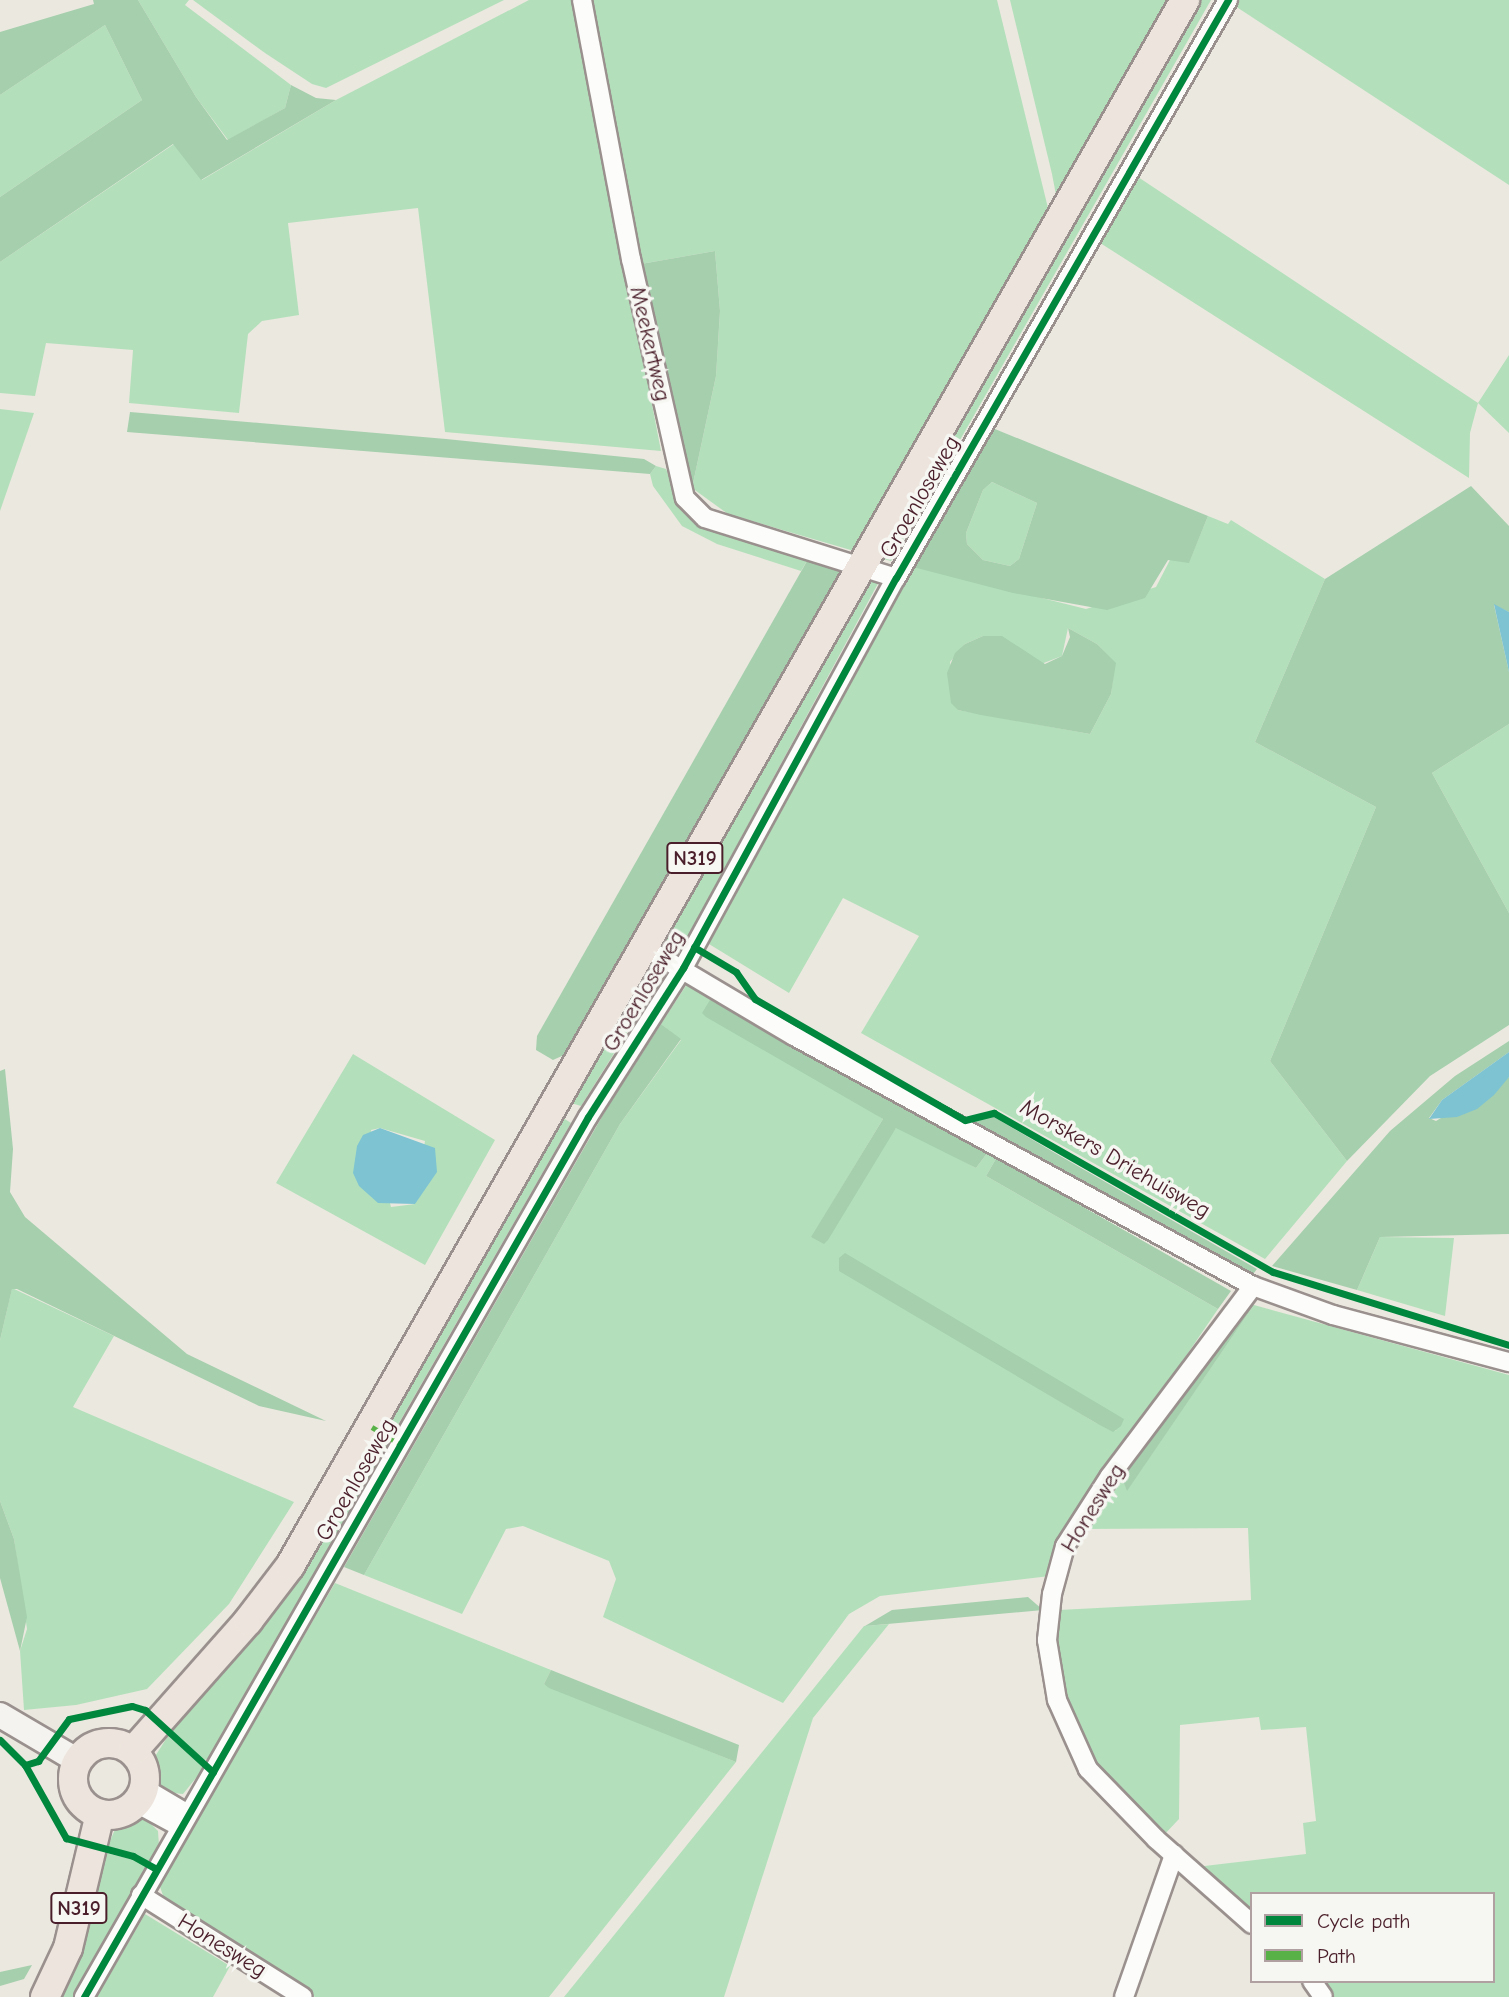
<!DOCTYPE html>
<style>
body{margin:0}
#map{position:relative;width:1509px;height:1997px;overflow:hidden;background:#ebe8df;font-family:"Comic Neue",sans-serif}
div>[style]{position:absolute}
[style*='--x']{left:calc(var(--x)*1px);top:calc(var(--y)*1px);width:calc(var(--w)*1px);rotate:calc(var(--a)*1deg)}
.green>*{inset:0;background:#b3e0bb}
.forest>*{inset:0;background:#a5cfad}
.water>*{inset:0;background:#7dc3d2}
.roads{filter:drop-shadow(2px 0 #9a918e) drop-shadow(-2px 0 #9a918e) drop-shadow(0 2px #9a918e) drop-shadow(0 -2px #9a918e)}
.street>*{height:18px;margin:-9px;padding:0 9px;transform-origin:9px;border-radius:9px;background:#fcfcfa}
.secondary>*{height:24px;margin:-12px;padding:0 12px;transform-origin:12px;border-radius:12px;background:#f5f3ef}
.primary>*{height:28px;margin:-14px;padding:0 14px;transform-origin:14px;border-radius:14px;background:#ede5dd}
.primary>.ring{margin:-14px;padding:0;box-sizing:content-box;background:none;border:28px solid #ede5dd;border-radius:50%}
.quiet>*{height:5px;margin-top:-2.5px;transform-origin:0;background:repeating-linear-gradient(90deg,#57b146 0 10px,transparent 0 15px)}
.cycleway>*{height:7px;margin:-3.5px;padding:0 3.5px;transform-origin:3.5px;border-radius:3.5px;background:#00873e}
span{translate:-50% -50%;white-space:nowrap;text-align:center;line-height:1.15;-webkit-text-stroke:7px #f6f6f2;paint-order:stroke}
.shield-label span{padding:2px 5px;background:#f6f6f2;border:2px solid;border-radius:5px;-webkit-text-stroke-width:0}
.shield-label{font-size:21px;color:#4a1f2b;font-weight:700}
.street-label{font-size:23px;color:#4a1f2b}
.legend{position:absolute;left:1250px;top:1892px;width:245px;height:91px;box-sizing:border-box;background:#f6f6f2;border:2px solid #b1a0a2;margin:0;padding:9px 12px;list-style:none;font-size:21px;color:#4a1f2b}
.legend li{display:flex;align-items:center;gap:14px;height:35px}
.legend b{width:35px;border:2px solid #b1a0a2}
</style>
<div id="map">
<div class="green">
<i style="clip-path:polygon(138px 0,189px 0,185px 5px,291px 85px,285px 108px,228px 140px,196px 97px)"></i>
<i style="clip-path:polygon(193px 0,504px 0,326px 88px,312px 84px,265px 53px)"></i>
<i style="clip-path:polygon(529px 0,574px 0,661px 451px,445px 432px,418px 208px,288px 223px,299px 315px,262px 321px,248px 334px,239px 413px,129px 403px,133px 350px,46px 343px,35px 396px,0 393px,0 262px,174px 144px,202px 180px,336px 100px)"></i>
<i style="clip-path:polygon(590px 0,997px 0,1048px 208px,854px 551px,728px 514px,692px 488px,716px 376px,720px 311px,715px 251px,641px 264px)"></i>
<i style="clip-path:polygon(1010px 0,1169px 0,1056px 195px,1052px 174px)"></i>
<i style="clip-path:polygon(1190px 0,1211px 0,891px 561px,872px 556px)"></i>
<i style="clip-path:polygon(1234px 0,1509px 0,1509px 185px,1232px 4px)"></i>
<i style="clip-path:polygon(105px 25px,142px 100px,0 197px,0 95px)"></i>
<i style="clip-path:polygon(1135px 175px,1478px 403px,1509px 355px,1509px 433px,1478px 403px,1470px 433px,1469px 478px,1097px 241px)"></i>
<i style="clip-path:polygon(0 409px,34px 413px,0 511px)"></i>
<i style="clip-path:polygon(656px 466px,666px 469px,681px 502px,811px 554px,801px 571px,717px 544px,682px 526px,653px 486px,650px 474px)"></i>
<i style="clip-path:polygon(992px 482px,1037px 503px,1019px 559px,1010px 566px,983px 560px,967px 544px,966px 533px,983px 490px)"></i>
<i style="clip-path:polygon(evenodd,1208px 516px,1228px 524px,1231px 520px,1325px 579px,1255px 742px,1376px 807px,1270px 1061px,1347px 1161px,1265px 1259px,861px 1033px,919px 936px,843px 898px,789px 993px,709px 944px,911px 565px,1086px 609px,1156px 587px,1171px 558px,1189px 562px,1208px 516px,1068px 628px,1097px 644px,1115px 663px,1111px 694px,1090px 734px,958px 710px,950px 662px,965px 644px,983px 636px,1041px 664px,1062px 656px,1068px 628px)"></i>
<i style="clip-path:polygon(864px 569px,882px 576px,679px 953px,670px 952px,656px 943px)"></i>
<i style="clip-path:polygon(1509px 724px,1509px 913px,1432px 773px)"></i>
<i style="clip-path:polygon(651px 962px,662px 977px,581px 1106px,571px 1103px,567px 1099px)"></i>
<i style="clip-path:polygon(evenodd,689px 981px,883px 1119px,811px 1238px,896px 1128px,902px 1128px,976px 1168px,988px 1152px,997px 1157px,986px 1176px,1218px 1309px,1070px 1526px,1050px 1576px,880px 1596px,849px 1614px,783px 1703px,603px 1617px,616px 1579px,609px 1561px,523px 1526px,506px 1529px,462px 1614px,364px 1575px,620px 1124px,681px 1040px,661px 1024px,689px 981px,837px 1266px,1117px 1431px,1096px 1423px,837px 1266px)"></i>
<i style="clip-path:polygon(evenodd,353px 1054px,495px 1140px,425px 1265px,276px 1183px,353px 1054px,380px 1128px,425px 1141px,415px 1204px,391px 1207px,371px 1130px,380px 1128px)"></i>
<i style="clip-path:polygon(560px 1116px,571px 1123px,395px 1430px,382px 1429px)"></i>
<i style="clip-path:polygon(1380px 1237px,1454px 1238px,1445px 1316px,1357px 1290px)"></i>
<i style="clip-path:polygon(12px 1288px,114px 1336px,73px 1407px,294px 1502px,229px 1604px,147px 1689px,76px 1705px,24px 1710px,20px 1651px,27px 1629px,14px 1539px,0 1501px,0 1340px)"></i>
<i style="clip-path:polygon(1254px 1305px,1509px 1375px,1509px 1997px,1331px 1997px,1319px 1981px,1493px 1981px,1493px 1894px,1252px 1894px,1252px 1918px,1196px 1867px,1306px 1854px,1303px 1823px,1316px 1821px,1306px 1727px,1261px 1730px,1259px 1717px,1180px 1725px,1179px 1819px,1163px 1836px,1102px 1774px,1068px 1711px,1056px 1645px,1059px 1610px,1251px 1600px,1248px 1528px,1084px 1529px,1120px 1474px,1127px 1490px)"></i>
<i style="clip-path:polygon(379px 1436px,389px 1449px,211px 1758px,204px 1760px,171px 1730px,273px 1605px)"></i>
<i style="clip-path:polygon(335px 1583px,551px 1670px,544px 1684px,736px 1762px,549px 1997px,315px 1997px,166px 1904px,159px 1884px)"></i>
<i style="clip-path:polygon(889px 1624px,813px 1718px,724px 1997px,564px 1997px,864px 1626px)"></i>
<i style="clip-path:polygon(168px 1736px,204px 1768px,183px 1794px,163px 1792px,155px 1781px,154px 1758px)"></i>
<i style="clip-path:polygon(129px 1818px,147px 1820px,158px 1831px,159px 1846px,151px 1862px,107px 1848px,116px 1827px)"></i>
<i style="clip-path:polygon(106px 1853px,134px 1860px,146px 1866px,146px 1872px,76px 1997px,56px 1997px,77px 1950px)"></i>
<i style="clip-path:polygon(145px 1914px,230px 1966px,213px 1997px,97px 1997px)"></i>
</div>
<div class="forest">
<i style="clip-path:polygon(93px 0,138px 0,196px 97px,227px 140px,285px 108px,291px 85px,316px 98px,336px 100px,201px 180px,173px 144px,0 262px,0 197px,142px 100px,105px 25px,0 95px,0 32px,94px 4px)"></i>
<i style="clip-path:polygon(715px 251px,720px 311px,716px 376px,692px 488px,660px 368px,641px 264px)"></i>
<i style="clip-path:polygon(130px 412px,446px 439px,644px 459px,656px 466px,650px 474px,127px 432px)"></i>
<i style="clip-path:polygon(evenodd,990px 427px,1208px 516px,1189px 563px,1168px 560px,1145px 598px,1107px 610px,1013px 593px,913px 567px,990px 427px,992px 482px,1037px 503px,1019px 559px,1010px 566px,983px 560px,967px 544px,966px 533px,983px 490px,992px 482px)"></i>
<i style="clip-path:polygon(1471px 486px,1509px 526px,1509px 612px,1494px 605px,1509px 672px,1509px 724px,1432px 773px,1509px 913px,1509px 1025px,1430px 1076px,1347px 1161px,1270px 1061px,1376px 807px,1255px 742px,1325px 579px)"></i>
<i style="clip-path:polygon(811px 554px,847px 563px,593px 1009px,564px 1055px,553px 1060px,536px 1050px,537px 1036px)"></i>
<i style="clip-path:polygon(1068px 628px,1097px 644px,1116px 663px,1111px 694px,1090px 734px,981px 715px,958px 710px,951px 703px,947px 673px,955px 653px,965px 644px,983px 636px,1002px 636px,1045px 664px,1062px 656px,1070px 637px)"></i>
<i style="clip-path:polygon(713px 995px,837px 1065px,988px 1152px,976px 1168px,896px 1128px,828px 1240px,824px 1244px,811px 1237px,883px 1119px,706px 1017px,702px 1013px)"></i>
<i style="clip-path:polygon(661px 1024px,681px 1039px,620px 1124px,364px 1575px,344px 1567px,607px 1108px)"></i>
<i style="clip-path:polygon(1509px 1041px,1509px 1052px,1442px 1100px,1429px 1118px,1436px 1121px,1509px 1077px,1509px 1234px,1380px 1237px,1357px 1290px,1272px 1266px,1390px 1131px,1455px 1076px)"></i>
<i style="clip-path:polygon(5px 1069px,13px 1149px,10px 1192px,25px 1217px,187px 1354px,326px 1421px,259px 1406px,17px 1289px,12px 1289px,0 1340px,0 1071px)"></i>
<i style="clip-path:polygon(992px 1116px,1055px 1153px,1257px 1269px,1250px 1278px,969px 1122px)"></i>
<i style="clip-path:polygon(997px 1157px,1006px 1163px,1231px 1291px,1218px 1309px,986px 1176px)"></i>
<i style="clip-path:polygon(845px 1253px,1124px 1419px,1121px 1426px,1113px 1432px,1096px 1423px,839px 1271px,839px 1258px)"></i>
<i style="clip-path:polygon(1242px 1300px,1254px 1305px,1127px 1491px,1120px 1474px)"></i>
<i style="clip-path:polygon(0 1501px,14px 1539px,27px 1617px,20px 1651px,0 1578px)"></i>
<i style="clip-path:polygon(1028px 1597px,1043px 1610px,865px 1626px,892px 1610px)"></i>
<i style="clip-path:polygon(551px 1670px,739px 1745px,736px 1762px,549px 1688px,544px 1684px)"></i>
<i style="clip-path:polygon(32px 1965px,24px 1979px,0 1986px,0 1972px)"></i>
</div>
<div class="water">
<i style="clip-path:polygon(1494px 604px,1509px 612px,1509px 672px,1497px 618px)"></i>
<i style="clip-path:polygon(1509px 1052px,1509px 1077px,1494px 1095px,1477px 1109px,1457px 1117px,1429px 1119px,1442px 1100px)"></i>
<i style="clip-path:polygon(380px 1128px,435px 1148px,437px 1172px,415px 1204px,378px 1203px,359px 1186px,353px 1173px,357px 1146px,363px 1135px)"></i>
</div>
<div class="roads">
<div class="street">
<i style="--x:582;--y:0;--w:264;--a:79.3"></i>
<i style="--x:631;--y:259;--w:245;--a:77.3"></i>
<i style="--x:685;--y:498;--w:28;--a:45"></i>
<i style="--x:705;--y:518;--w:200;--a:17.4"></i>
<i style="--x:644;--y:947;--w:174;--a:30.7"></i>
<i style="--x:794;--y:1036;--w:523;--a:28.58"></i>
<i style="--x:1253;--y:1286;--w:85;--a:19.9"></i>
<i style="--x:1333;--y:1315;--w:182;--a:15"></i>
<i style="--x:144;--y:1788;--w:51;--a:30.6"></i>
<i style="--x:136;--y:1803;--w:50;--a:28.6"></i>
<i style="--x:141;--y:1895;--w:191;--a:32.2"></i>
<i style="--x:1252;--y:1924;--w:128;--a:-138.5"></i>
<i style="--x:1156;--y:1839;--w:98;--a:-134.2"></i>
<i style="--x:1088;--y:1769;--w:76;--a:-114.2"></i>
<i style="--x:1057;--y:1700;--w:61;--a:-99.5"></i>
<i style="--x:1047;--y:1640;--w:46;--a:-83.8"></i>
<i style="--x:1052;--y:1594;--w:50;--a:-74.8"></i>
<i style="--x:1065;--y:1546;--w:83;--a:-57.3"></i>
<i style="--x:1110;--y:1476;--w:238;--a:-53"></i>
<i style="--x:1312;--y:1981;--w:19;--a:55"></i>
<i style="--x:84;--y:1997;--w:1014;--a:-60.2"></i>
<i style="--x:588;--y:1117;--w:177;--a:-57.5"></i>
<i style="--x:683;--y:968;--w:444;--a:-61.4"></i>
<i style="--x:896;--y:578;--w:667;--a:-60.13"></i>
<i style="--x:1124;--y:1997;--w:151;--a:-70.6"></i>
</div>
<div class="secondary">
<i style="--x:0;--y:1715;--w:91;--a:30.5"></i>
</div>
<div class="primary">
<i class="ring" style="left:73px;top:1743px;width:44px;height:44px"></i>
<i style="--x:133;--y:1751;--w:174;--a:-48.5"></i>
<i style="--x:248;--y:1621;--w:69;--a:-52.6"></i>
<i style="--x:290;--y:1566;--w:1804;--a:-60.25"></i>
<i style="--x:45;--y:1997;--w:54;--a:-64.9"></i>
<i style="--x:68;--y:1948;--w:138;--a:-76.6"></i>
</div>
</div>
<div class="quiet">
<i style="--x:372;--y:1427;--w:33;--a:31"></i>
</div>
<div class="cycleway">
<i style="--x:694;--y:947;--w:49;--a:30.8"></i>
<i style="--x:736;--y:972;--w:33;--a:55"></i>
<i style="--x:755;--y:999;--w:242;--a:30"></i>
<i style="--x:965;--y:1120;--w:30;--a:-14"></i>
<i style="--x:994;--y:1113;--w:321;--a:29.7"></i>
<i style="--x:1273;--y:1272;--w:247;--a:17.2"></i>
<i style="--x:0;--y:1740;--w:35;--a:45"></i>
<i style="--x:25;--y:1765;--w:84;--a:60.7"></i>
<i style="--x:66;--y:1838;--w:69;--a:15"></i>
<i style="--x:133;--y:1856;--w:26;--a:29"></i>
<i style="--x:25;--y:1765;--w:14;--a:-17"></i>
<i style="--x:38;--y:1761;--w:52;--a:-53.6"></i>
<i style="--x:69;--y:1719;--w:64;--a:-11.7"></i>
<i style="--x:132;--y:1706;--w:14;--a:17"></i>
<i style="--x:145;--y:1710;--w:92;--a:42.4"></i>
<i style="--x:84;--y:1997;--w:1014;--a:-60.2"></i>
<i style="--x:588;--y:1117;--w:177;--a:-57.5"></i>
<i style="--x:683;--y:968;--w:444;--a:-61.4"></i>
<i style="--x:896;--y:578;--w:667;--a:-60.13"></i>
</div>
<div class="shield-label">
<span style="left:695px;top:858px">N319</span>
<span style="left:79px;top:1908px">N319</span>
</div>
<div class="street-label">
<span style="left:650px;top:344px;rotate:77deg">Meekertweg</span>
<span style="left:920px;top:497px;rotate:-60deg">Groenloseweg</span>
<span style="left:644px;top:991px;rotate:-59deg">Groenloseweg</span>
<span style="left:1115px;top:1159px;rotate:30deg">Morskers Driehuisweg</span>
<span style="left:356px;top:1480px;rotate:-60deg">Groenloseweg</span>
<span style="left:1093px;top:1508px;rotate:-58deg">Honesweg</span>
<span style="left:222px;top:1946px;rotate:32deg">Honesweg</span>
</div>
<ul class="legend">
<li><b style="height:9px;background:#00873e"></b>Cycle path</li>
<li><b style="height:9px;background:#57b146"></b>Path</li>
</ul>
</div>
